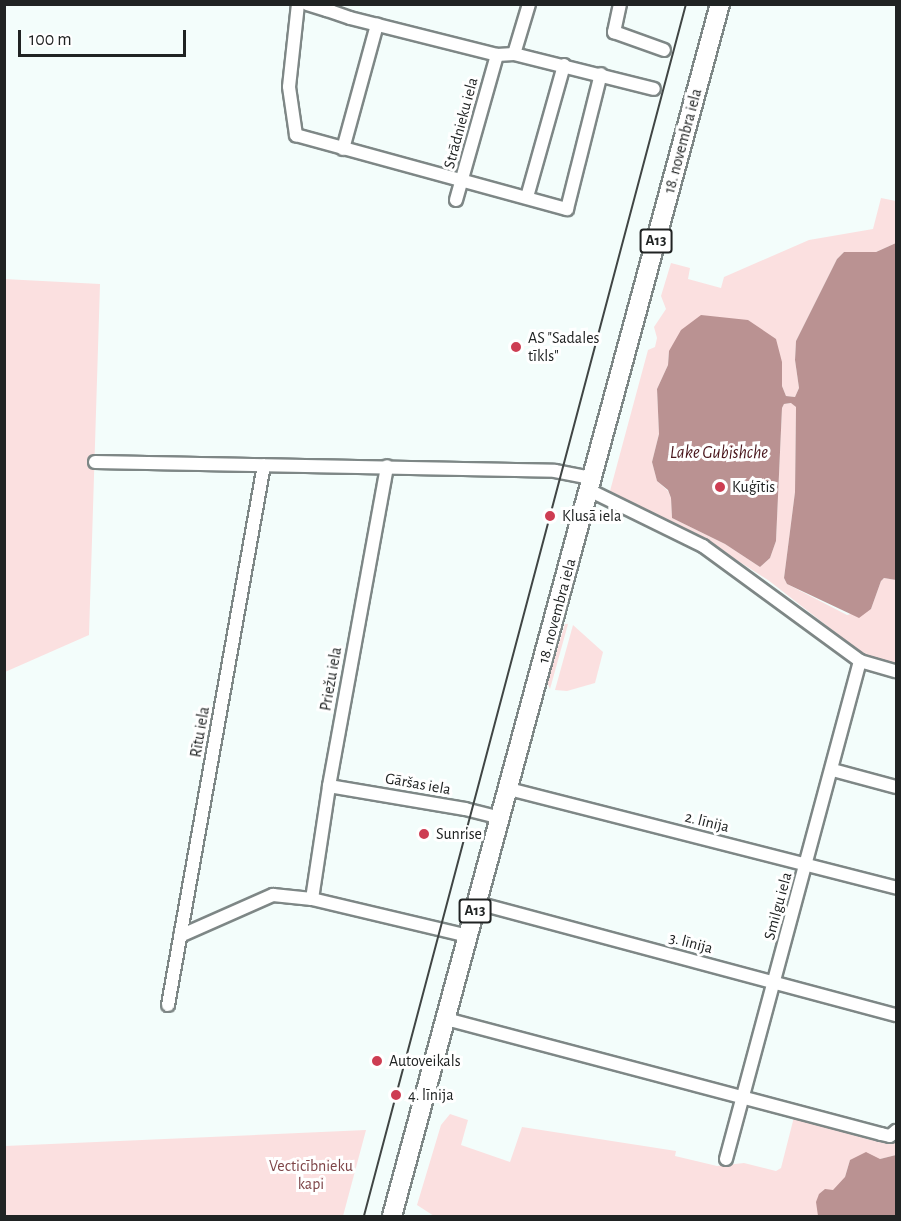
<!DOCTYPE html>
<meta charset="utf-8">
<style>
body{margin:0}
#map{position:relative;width:901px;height:1221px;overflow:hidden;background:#f3fdfb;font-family:"Alegreya Sans",sans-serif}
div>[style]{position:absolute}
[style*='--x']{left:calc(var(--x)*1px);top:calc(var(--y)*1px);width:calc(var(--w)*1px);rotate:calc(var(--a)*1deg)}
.green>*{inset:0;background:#fbe0e0}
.water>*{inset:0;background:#ba9292}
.roads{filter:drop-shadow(2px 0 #7e8786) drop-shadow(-2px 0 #7e8786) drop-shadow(0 2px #7e8786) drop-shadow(0 -2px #7e8786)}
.minor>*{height:12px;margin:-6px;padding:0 6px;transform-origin:6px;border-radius:6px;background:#fff}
.primary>*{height:18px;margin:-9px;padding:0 9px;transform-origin:9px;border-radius:9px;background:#fff}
.tram>*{height:1.5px;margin:-0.75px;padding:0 0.75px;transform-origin:0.75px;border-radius:0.75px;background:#404544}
.dots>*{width:16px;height:16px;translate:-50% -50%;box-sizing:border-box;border:3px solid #fff;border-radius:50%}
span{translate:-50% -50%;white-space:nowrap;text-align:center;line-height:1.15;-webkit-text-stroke:6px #fff;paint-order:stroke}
.shield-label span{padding:2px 4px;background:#fff;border:2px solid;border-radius:4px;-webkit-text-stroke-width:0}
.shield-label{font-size:15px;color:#202323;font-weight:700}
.street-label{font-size:16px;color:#202323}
.poi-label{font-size:16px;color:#202323}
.left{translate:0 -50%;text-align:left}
.park-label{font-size:16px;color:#7e4548}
.water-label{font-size:18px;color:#4a161c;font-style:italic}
.frame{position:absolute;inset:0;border:6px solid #202323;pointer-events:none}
.scale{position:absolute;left:18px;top:30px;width:168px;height:27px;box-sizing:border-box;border:3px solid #202323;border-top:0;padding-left:8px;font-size:18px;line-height:21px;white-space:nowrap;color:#202323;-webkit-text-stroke:4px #fff;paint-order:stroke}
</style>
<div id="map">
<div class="green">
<i style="clip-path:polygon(881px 198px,896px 201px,896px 243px,876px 252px,844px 252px,837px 259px,796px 341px,795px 360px,799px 388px,795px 397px,786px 396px,782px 386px,782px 362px,669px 351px,668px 365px,657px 389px,659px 434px,652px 462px,657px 481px,668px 491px,671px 498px,672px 518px,725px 544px,760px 567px,770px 558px,776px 541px,782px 408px,784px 404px,792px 403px,796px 407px,795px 492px,784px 578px,787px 584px,847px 615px,871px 609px,881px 581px,884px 578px,896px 580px,896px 665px,867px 657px,768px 580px,705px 540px,610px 491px,648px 350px,655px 347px,657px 338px,654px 327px,666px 309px,661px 296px,671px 263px,690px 268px,688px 279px,721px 288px,724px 277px,809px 240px,873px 229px)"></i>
<i style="clip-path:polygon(4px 279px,100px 284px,89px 635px,5px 672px)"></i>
<i style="clip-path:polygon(565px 624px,568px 624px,550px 689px,547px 682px)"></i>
<i style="clip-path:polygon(573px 625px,603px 652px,595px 683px,567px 691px,555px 690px)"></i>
<i style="clip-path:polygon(450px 1114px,468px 1120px,461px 1145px,510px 1162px,522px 1127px,676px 1151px,675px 1156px,717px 1166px,744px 1163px,776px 1171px,781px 1168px,794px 1117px,873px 1137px,895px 1141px,896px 1139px,896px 1155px,880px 1159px,850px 1160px,845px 1177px,842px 1216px,434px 1216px,417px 1205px,441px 1125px)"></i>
<i style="clip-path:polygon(366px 1130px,343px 1216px,5px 1216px,5px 1146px)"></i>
</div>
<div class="water">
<i style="clip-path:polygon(896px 243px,896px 580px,884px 578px,881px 581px,871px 609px,859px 618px,787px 584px,784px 578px,795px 492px,796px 407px,791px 403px,784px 404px,782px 408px,776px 541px,770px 558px,760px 567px,725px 544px,672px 518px,671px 498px,668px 490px,657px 481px,652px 462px,659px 434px,657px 389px,668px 365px,669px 351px,681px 330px,701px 315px,748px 320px,776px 339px,782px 362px,782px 386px,786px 396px,795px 397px,799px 388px,795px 360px,796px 341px,837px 259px,844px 252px,876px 252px)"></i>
<i style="clip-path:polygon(866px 1152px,880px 1159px,896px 1155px,896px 1216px,818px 1216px,816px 1202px,819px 1194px,825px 1189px,833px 1190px,845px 1177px,850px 1160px)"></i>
</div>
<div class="roads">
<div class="minor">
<i style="--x:298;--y:4;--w:83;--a:96.2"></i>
<i style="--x:289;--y:87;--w:49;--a:81.7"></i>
<i style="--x:296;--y:135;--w:281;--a:15.3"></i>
<i style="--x:567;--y:209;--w:139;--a:-75.9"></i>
<i style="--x:307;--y:4;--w:21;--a:17"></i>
<i style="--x:329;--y:4;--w:6;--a:108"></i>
<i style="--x:327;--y:10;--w:24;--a:19"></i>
<i style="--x:350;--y:18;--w:152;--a:14.1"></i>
<i style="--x:497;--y:55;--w:17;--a:-3"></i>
<i style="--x:514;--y:54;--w:144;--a:14"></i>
<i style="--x:620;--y:4;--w:29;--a:102"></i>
<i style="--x:614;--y:32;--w:53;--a:19.8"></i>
<i style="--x:514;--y:54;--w:52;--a:-73.3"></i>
<i style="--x:343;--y:149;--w:129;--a:-74.7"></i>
<i style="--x:527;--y:197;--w:137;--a:-74.3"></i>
<i style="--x:456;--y:200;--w:151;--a:-74.2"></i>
<i style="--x:95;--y:462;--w:460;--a:1.1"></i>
<i style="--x:555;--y:471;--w:38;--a:11"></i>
<i style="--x:589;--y:490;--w:127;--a:26.2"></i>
<i style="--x:703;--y:546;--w:195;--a:36.2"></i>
<i style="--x:860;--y:661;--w:37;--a:16"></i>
<i style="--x:833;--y:770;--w:65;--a:15.1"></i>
<i style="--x:329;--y:786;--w:138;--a:9.6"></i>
<i style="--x:465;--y:809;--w:36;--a:14"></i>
<i style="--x:509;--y:789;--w:399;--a:14.3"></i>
<i style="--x:312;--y:899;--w:114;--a:-81.4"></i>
<i style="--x:329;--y:786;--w:325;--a:-79.7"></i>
<i style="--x:477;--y:903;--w:434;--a:15"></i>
<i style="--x:180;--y:936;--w:102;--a:-23.8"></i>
<i style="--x:273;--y:895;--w:39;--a:6"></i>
<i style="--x:312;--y:899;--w:160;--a:13.3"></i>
<i style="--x:168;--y:1005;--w:548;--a:-79.92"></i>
<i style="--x:446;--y:1019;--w:450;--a:14.8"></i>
<i style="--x:881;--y:1134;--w:9;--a:13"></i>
<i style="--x:890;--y:1136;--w:8;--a:-40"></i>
<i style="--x:726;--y:1159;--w:516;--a:-74.94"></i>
</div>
<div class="primary">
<i style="--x:392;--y:1216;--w:1256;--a:-74.86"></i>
</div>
</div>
<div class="tram">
<i style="--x:364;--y:1216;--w:1254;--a:-75.12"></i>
</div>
<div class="dots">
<i style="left:516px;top:347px;background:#cd3d52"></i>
<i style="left:720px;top:487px;background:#cd3d52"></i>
<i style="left:550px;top:516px;background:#cd3d52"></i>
<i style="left:424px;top:834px;background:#cd3d52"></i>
<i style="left:377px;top:1061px;background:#cd3d52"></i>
<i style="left:396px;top:1095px;background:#cd3d52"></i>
</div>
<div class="shield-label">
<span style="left:656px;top:241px">A13</span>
<span style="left:475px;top:911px">A13</span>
</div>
<div class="street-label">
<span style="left:461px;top:123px;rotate:-75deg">Strādnieku iela</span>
<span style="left:683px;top:141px;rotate:-75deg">18. novembra iela</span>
<span style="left:557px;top:611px;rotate:-75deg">18. novembra iela</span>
<span style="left:331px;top:679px;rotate:-80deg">Priežu iela</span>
<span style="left:200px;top:732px;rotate:-80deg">Rītu iela</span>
<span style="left:418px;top:784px;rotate:10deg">Gāršas iela</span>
<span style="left:707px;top:822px;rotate:14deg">2. līnija</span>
<span style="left:778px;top:906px;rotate:-75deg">Smilgu iela</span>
<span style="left:691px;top:943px;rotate:15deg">3. līnija</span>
</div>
<div class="poi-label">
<span class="left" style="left:528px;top:347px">AS "Sadales<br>tīkls"</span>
<span class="left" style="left:732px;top:487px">Kuģītis</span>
<span class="left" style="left:562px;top:516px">Klusā iela</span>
<span class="left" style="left:436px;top:834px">Sunrise</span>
<span class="left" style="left:389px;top:1061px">Autoveikals</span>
<span class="left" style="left:408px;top:1095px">4. līnija</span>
</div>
<div class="park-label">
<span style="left:311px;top:1175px">Vecticībnieku<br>kapi</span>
</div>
<div class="water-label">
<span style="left:719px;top:453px">Lake Gubishche</span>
</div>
<div class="frame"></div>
<div class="scale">100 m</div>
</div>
